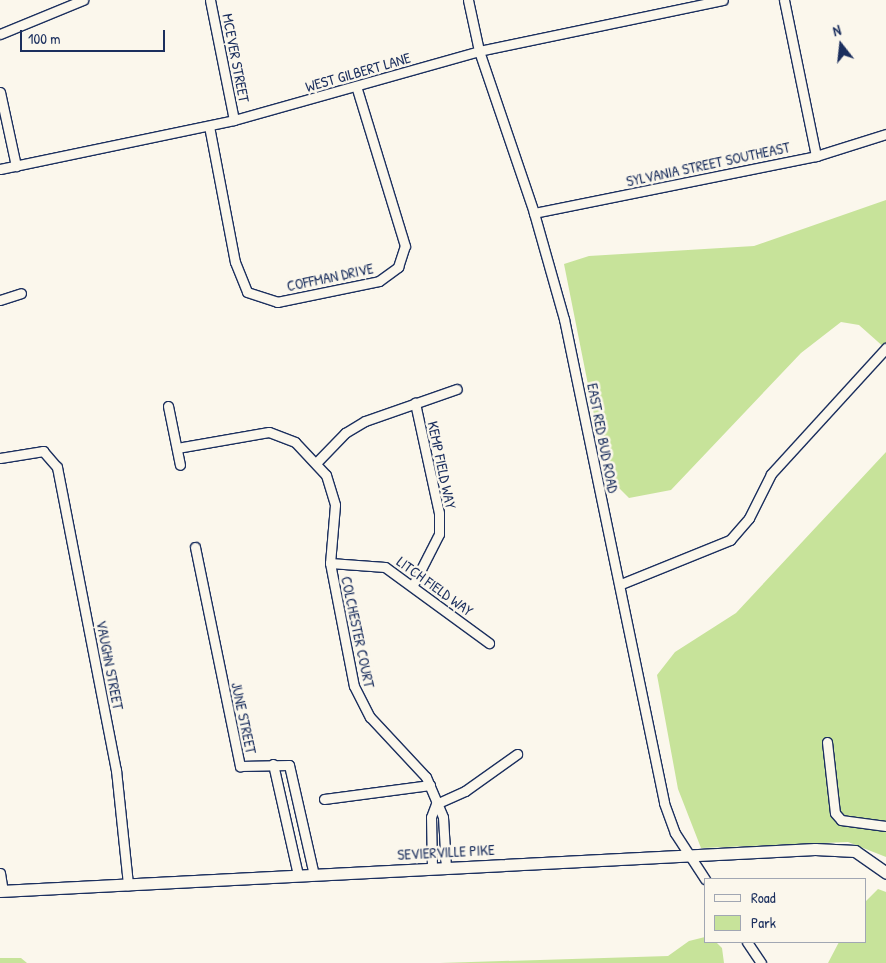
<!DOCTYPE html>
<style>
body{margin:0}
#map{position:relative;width:886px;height:963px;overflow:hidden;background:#fbf7ec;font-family:"Patrick Hand",sans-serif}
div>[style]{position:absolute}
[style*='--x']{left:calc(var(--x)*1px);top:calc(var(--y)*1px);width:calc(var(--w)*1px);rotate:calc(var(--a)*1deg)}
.green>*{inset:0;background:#c7e39a}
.roads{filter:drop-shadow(1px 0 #1b2f5e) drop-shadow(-1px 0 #1b2f5e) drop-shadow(0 1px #1b2f5e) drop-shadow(0 -1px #1b2f5e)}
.minor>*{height:9px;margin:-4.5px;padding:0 4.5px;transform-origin:4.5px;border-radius:4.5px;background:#fbf7ec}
.tertiary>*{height:11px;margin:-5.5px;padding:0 5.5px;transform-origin:5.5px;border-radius:5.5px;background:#fbf7ec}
span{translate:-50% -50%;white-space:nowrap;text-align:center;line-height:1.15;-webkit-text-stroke:5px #fbf7ec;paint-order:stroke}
.street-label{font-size:15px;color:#1b2f5e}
.legend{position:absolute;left:704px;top:878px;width:162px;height:65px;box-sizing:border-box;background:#fbf7ec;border:1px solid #a1a7b3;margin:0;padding:6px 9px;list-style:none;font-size:15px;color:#1b2f5e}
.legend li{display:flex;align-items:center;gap:10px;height:25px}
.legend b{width:25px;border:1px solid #a1a7b3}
.north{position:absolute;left:816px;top:20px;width:50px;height:50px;-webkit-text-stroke:4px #fbf7ec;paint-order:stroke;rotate:344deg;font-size:14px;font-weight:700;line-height:20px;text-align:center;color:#1b2f5e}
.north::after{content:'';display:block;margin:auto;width:18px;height:22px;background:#1b2f5e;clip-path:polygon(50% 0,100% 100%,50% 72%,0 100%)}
.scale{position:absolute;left:20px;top:30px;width:145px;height:22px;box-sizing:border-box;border:2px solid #1b2f5e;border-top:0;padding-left:6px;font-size:15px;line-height:18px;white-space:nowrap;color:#1b2f5e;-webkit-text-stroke:4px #fbf7ec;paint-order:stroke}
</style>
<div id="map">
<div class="green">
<i style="clip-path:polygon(886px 200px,886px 349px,859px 325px,841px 322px,801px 353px,671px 490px,629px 498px,606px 475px,564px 264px,589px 256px,754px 246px)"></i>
<i style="clip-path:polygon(886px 452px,886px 857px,848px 842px,701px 848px,678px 789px,657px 675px,675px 652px,736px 613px)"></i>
<i style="clip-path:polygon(878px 889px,886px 892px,886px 963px,828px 963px,839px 942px,865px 942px,865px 902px)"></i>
<i style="clip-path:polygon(705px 937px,705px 942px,716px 942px,722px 948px,724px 963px,440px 963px,668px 956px,689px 941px)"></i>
<i style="clip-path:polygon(0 958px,21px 958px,27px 963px,0 963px)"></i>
</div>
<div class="roads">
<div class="minor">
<i style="--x:210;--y:0;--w:122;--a:78.7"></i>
<i style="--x:468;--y:0;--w:52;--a:77.8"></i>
<i style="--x:479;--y:51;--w:171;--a:71.2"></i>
<i style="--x:534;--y:213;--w:110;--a:74.2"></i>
<i style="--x:564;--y:319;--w:494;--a:78.3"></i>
<i style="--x:664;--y:803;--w:32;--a:70"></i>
<i style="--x:675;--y:833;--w:55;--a:56.9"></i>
<i style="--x:784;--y:0;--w:159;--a:78.4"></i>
<i style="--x:0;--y:34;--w:90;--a:-22.3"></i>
<i style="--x:0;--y:92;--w:76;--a:77.8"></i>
<i style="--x:209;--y:126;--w:138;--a:79.2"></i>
<i style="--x:235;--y:262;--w:32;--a:68"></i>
<i style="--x:247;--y:292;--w:32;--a:18"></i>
<i style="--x:277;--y:302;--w:104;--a:-11.6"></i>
<i style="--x:379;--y:281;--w:24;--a:-36"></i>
<i style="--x:398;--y:267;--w:22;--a:-72"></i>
<i style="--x:405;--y:246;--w:167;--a:-107"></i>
<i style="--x:0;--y:169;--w:239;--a:-11.8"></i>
<i style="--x:234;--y:120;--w:255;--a:-15.7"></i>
<i style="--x:479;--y:51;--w:249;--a:-11.8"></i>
<i style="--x:534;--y:213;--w:288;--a:-11.4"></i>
<i style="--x:816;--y:156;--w:73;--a:-17.4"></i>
<i style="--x:0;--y:300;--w:22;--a:-18"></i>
<i style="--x:168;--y:406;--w:60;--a:78.5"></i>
<i style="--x:177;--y:448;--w:93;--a:-9.9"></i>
<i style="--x:269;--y:432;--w:28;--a:21"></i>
<i style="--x:295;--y:442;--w:45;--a:46.8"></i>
<i style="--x:326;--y:475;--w:31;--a:73"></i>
<i style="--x:335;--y:505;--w:58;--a:94.9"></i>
<i style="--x:330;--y:563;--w:125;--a:79"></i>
<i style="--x:354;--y:686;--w:35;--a:63"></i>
<i style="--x:370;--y:717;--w:82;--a:47"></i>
<i style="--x:426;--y:777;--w:43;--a:67"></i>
<i style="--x:443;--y:817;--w:50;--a:86.6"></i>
<i style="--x:0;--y:458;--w:44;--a:-9.2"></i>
<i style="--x:43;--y:451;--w:21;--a:49"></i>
<i style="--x:57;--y:467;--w:309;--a:79"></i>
<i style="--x:116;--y:770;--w:116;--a:84"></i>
<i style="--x:316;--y:463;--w:42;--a:-46"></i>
<i style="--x:345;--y:433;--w:23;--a:-31"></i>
<i style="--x:365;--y:421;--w:97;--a:-19.2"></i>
<i style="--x:195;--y:547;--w:224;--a:78.4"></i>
<i style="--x:240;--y:766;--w:49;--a:-1.2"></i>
<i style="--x:289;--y:765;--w:113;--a:77.2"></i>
<i style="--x:330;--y:563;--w:55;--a:4.2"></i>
<i style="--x:385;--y:567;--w:129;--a:36.2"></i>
<i style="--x:621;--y:584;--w:118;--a:-22"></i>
<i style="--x:730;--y:540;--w:29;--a:-49"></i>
<i style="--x:749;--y:518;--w:49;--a:-63.4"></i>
<i style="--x:771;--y:474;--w:171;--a:-47.6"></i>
<i style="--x:413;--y:585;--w:57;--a:-63"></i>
<i style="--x:439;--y:534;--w:21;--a:-90"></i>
<i style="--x:439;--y:513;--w:113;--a:-102.3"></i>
<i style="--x:827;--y:742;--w:71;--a:83.6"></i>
<i style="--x:835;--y:813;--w:9;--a:49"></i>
<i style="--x:841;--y:820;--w:45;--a:7.6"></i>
<i style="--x:273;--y:764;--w:114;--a:77.3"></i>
<i style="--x:324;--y:799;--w:107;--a:-7.5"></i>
<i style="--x:436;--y:804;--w:32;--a:-24"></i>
<i style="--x:465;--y:791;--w:64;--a:-35.4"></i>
<i style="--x:432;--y:868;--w:51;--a:-91.1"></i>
<i style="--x:431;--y:817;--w:14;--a:-69"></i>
<i style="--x:0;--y:873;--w:18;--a:81"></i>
<i style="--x:747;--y:942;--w:25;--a:56"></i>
</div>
<div class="tertiary">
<i style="--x:0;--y:891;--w:816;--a:-2.95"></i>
<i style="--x:815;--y:849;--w:40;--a:2.9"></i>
<i style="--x:855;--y:851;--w:38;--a:35"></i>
</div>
</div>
<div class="street-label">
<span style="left:236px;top:58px;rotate:79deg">MCEVER STREET</span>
<span style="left:358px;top:72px;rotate:-16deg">WEST GILBERT LANE</span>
<span style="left:708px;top:164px;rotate:-12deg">SYLVANIA STREET SOUTHEAST</span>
<span style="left:330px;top:277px;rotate:-12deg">COFFMAN DRIVE</span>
<span style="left:603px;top:438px;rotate:79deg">EAST RED BUD ROAD</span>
<span style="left:442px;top:465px;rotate:78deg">KEMP FIELD WAY</span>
<span style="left:435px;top:586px;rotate:36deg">LITCH FIELD WAY</span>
<span style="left:358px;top:632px;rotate:78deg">COLCHESTER COURT</span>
<span style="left:110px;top:665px;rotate:79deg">VAUGHN STREET</span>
<span style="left:244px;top:718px;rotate:78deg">JUNE STREET</span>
<span style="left:446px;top:852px;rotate:-3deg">SEVIERVILLE PIKE</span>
</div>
<ul class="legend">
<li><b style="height:6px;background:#fbf7ec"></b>Road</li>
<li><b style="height:14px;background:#c7e39a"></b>Park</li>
</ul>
<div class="north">N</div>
<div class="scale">100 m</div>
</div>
